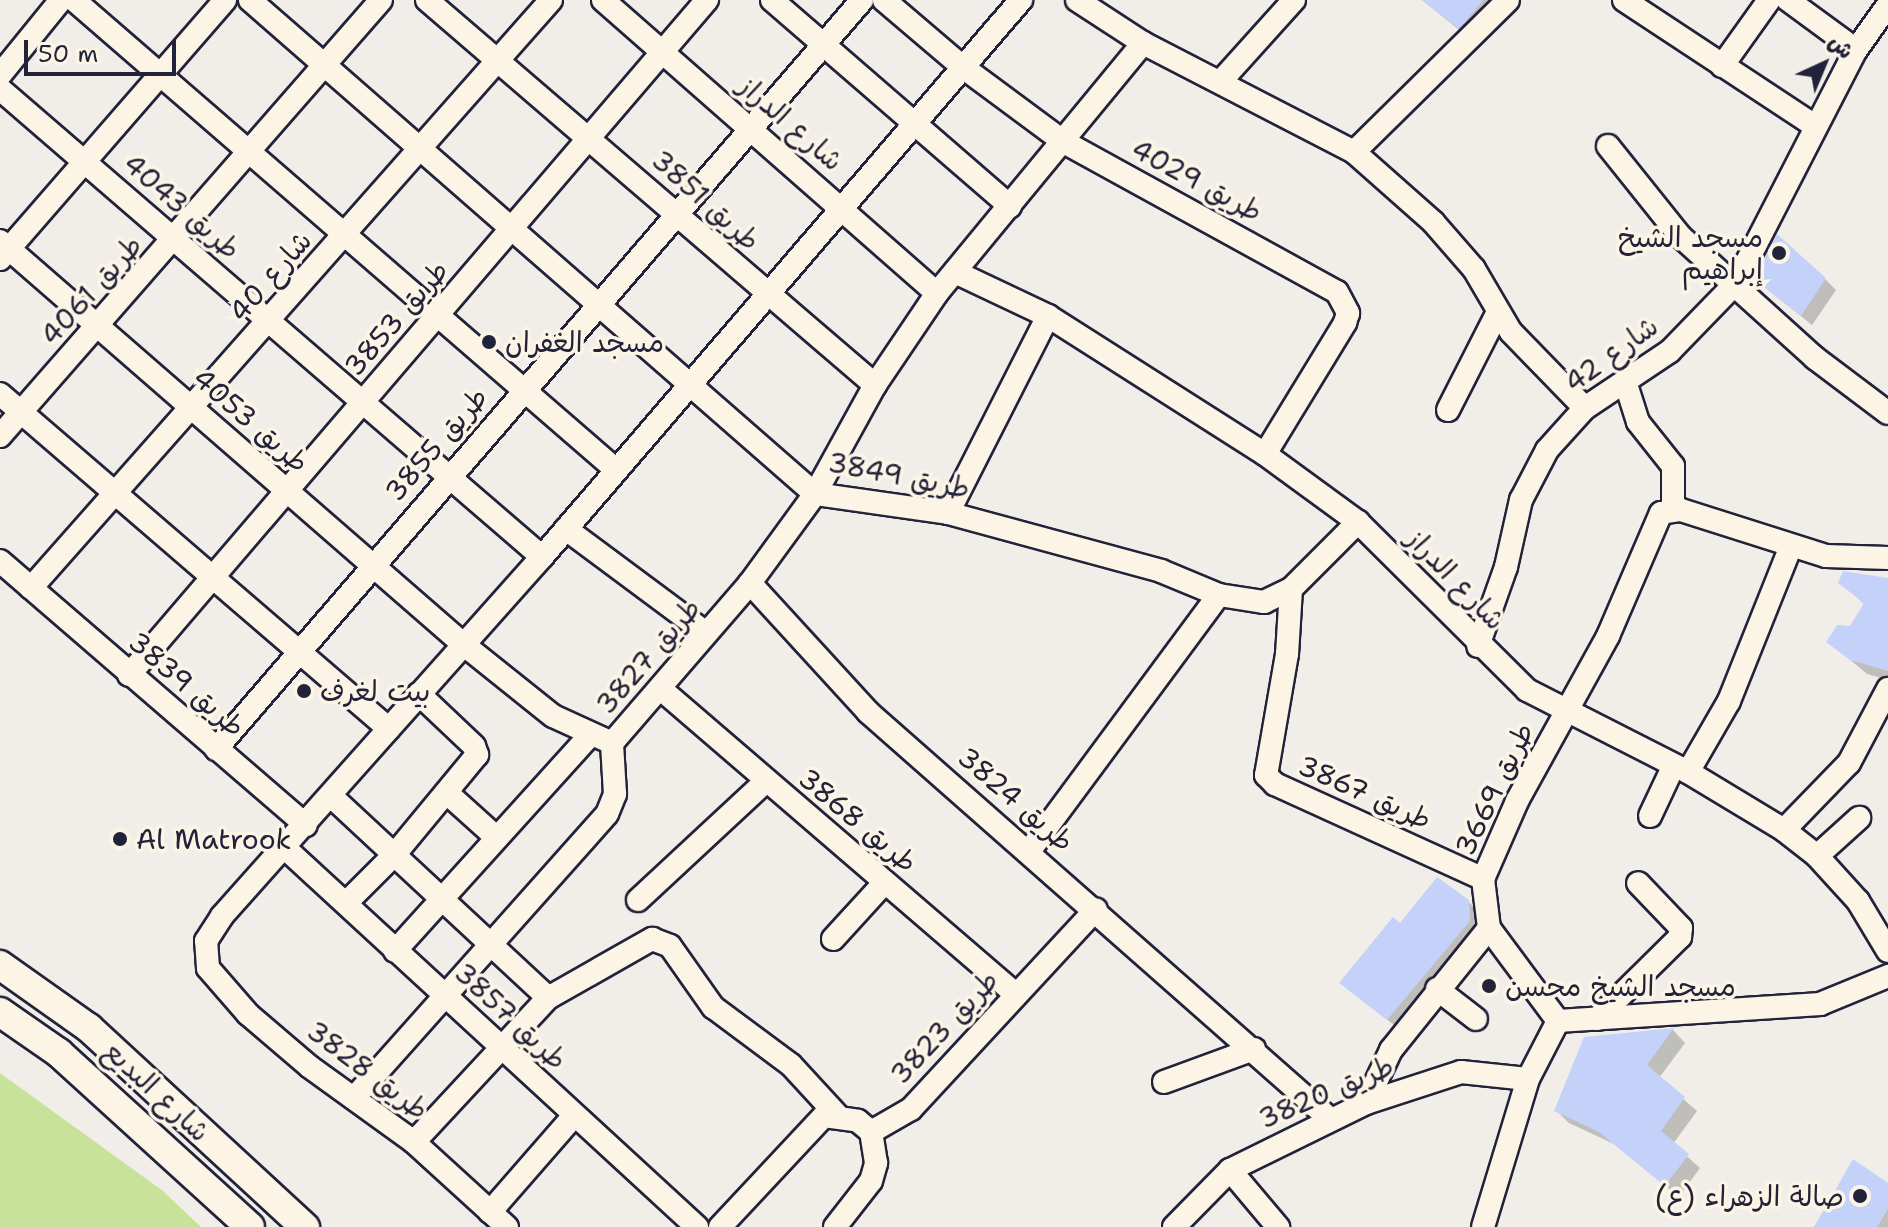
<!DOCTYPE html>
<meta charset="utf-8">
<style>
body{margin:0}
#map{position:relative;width:1888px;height:1227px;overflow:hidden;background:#f1eee9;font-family:"Shantell Sans","Playpen Sans Arabic",sans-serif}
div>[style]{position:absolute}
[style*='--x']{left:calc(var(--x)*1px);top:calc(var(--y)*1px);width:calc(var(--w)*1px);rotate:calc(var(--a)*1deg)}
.green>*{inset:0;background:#c8e299}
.shadow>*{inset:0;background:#0003}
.building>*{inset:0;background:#c4d2f9}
.roads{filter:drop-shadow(2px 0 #22223b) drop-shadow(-2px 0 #22223b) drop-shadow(0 2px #22223b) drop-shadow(0 -2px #22223b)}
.minor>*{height:22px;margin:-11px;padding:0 11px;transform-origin:11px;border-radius:11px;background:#fcf5e5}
.major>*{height:28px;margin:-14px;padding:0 14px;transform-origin:14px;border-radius:14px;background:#fcf5e5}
.dots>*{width:22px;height:22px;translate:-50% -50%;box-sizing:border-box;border:4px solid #fcf5e5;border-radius:50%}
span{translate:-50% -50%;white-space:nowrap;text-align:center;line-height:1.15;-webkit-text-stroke:7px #fcf5e5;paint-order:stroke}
.street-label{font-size:28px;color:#22223b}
.poi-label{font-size:28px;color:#22223b}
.right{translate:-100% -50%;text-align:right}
.left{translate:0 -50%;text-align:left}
.north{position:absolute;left:1784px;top:24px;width:80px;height:80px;-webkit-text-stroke:6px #fcf5e5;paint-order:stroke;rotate:44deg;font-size:22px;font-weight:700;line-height:32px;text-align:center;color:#22223b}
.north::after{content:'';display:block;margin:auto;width:28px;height:36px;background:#22223b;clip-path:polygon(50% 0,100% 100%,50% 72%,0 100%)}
.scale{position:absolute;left:24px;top:40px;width:152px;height:36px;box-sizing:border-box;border:4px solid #22223b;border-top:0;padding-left:10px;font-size:24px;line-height:28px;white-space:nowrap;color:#22223b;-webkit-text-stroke:6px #fcf5e5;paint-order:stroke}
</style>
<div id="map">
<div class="green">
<i style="clip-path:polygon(0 1073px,163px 1191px,201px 1227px,0 1227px)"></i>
</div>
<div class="shadow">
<i style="clip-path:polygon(1422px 0,1507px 0,1474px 42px)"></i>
<i style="clip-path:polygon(1825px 279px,1836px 290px,1812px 325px,1767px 289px)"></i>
<i style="clip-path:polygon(1844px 573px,1888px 580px,1888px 680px,1867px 674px,1829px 642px,1851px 628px,1865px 605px,1841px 582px)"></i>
<i style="clip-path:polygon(1468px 901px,1479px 913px,1480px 932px,1399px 1029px,1341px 983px,1400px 926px)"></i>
<i style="clip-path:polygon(1673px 1030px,1685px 1043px,1659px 1078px,1697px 1111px,1673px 1144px,1700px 1168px,1679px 1197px,1614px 1144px,1569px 1123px,1556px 1110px,1585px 1038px)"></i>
<i style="clip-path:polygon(1888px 1185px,1888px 1227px,1816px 1227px)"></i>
</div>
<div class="building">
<i style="clip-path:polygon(1422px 0,1483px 0,1459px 29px)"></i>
<i style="clip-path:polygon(1777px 234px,1826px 278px,1801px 316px,1754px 279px)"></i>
<i style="clip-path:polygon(1843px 571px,1888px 578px,1888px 671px,1850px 660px,1826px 642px,1837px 625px,1850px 626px,1864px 603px,1838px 583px)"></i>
<i style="clip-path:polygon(1437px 877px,1469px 900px,1470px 921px,1387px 1020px,1339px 983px,1393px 917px,1400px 923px)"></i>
<i style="clip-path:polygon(1674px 1028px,1647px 1065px,1685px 1097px,1661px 1131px,1689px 1154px,1665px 1186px,1599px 1132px,1554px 1111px,1584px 1037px)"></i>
<i style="clip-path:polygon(1853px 1159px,1888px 1183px,1888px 1209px,1877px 1227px,1814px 1227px)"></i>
</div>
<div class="roads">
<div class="minor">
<i style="--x:74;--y:0;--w:716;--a:40.92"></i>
<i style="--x:250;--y:0;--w:751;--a:41.16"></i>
<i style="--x:815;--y:494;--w:134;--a:8.1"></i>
<i style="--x:948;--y:513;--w:221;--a:15.2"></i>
<i style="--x:1161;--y:571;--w:63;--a:22.5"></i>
<i style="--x:1219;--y:595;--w:46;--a:8.8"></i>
<i style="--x:1264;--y:602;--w:30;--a:-26"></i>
<i style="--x:1291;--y:589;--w:95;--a:-45"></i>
<i style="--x:427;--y:0;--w:591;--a:40.67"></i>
<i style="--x:603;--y:0;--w:444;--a:41.3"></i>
<i style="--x:772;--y:0;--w:315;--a:40.9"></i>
<i style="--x:884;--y:0;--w:105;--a:40.4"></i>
<i style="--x:964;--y:68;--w:124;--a:36.5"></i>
<i style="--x:1064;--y:142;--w:311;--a:28.8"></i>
<i style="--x:1337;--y:292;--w:24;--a:62"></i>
<i style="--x:1348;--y:313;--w:10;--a:107"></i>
<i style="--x:1345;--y:323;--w:153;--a:121.4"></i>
<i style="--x:1077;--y:0;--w:79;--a:33.1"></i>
<i style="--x:1143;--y:43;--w:237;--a:27.3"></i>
<i style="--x:1354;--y:152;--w:106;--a:41.5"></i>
<i style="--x:1433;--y:222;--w:62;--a:48.9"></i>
<i style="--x:1474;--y:269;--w:73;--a:59.6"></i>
<i style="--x:1511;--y:332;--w:106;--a:45.8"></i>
<i style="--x:1624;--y:0;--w:229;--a:33.4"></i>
<i style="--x:1788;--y:0;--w:84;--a:36.3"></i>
<i style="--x:1722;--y:66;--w:81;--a:-54.5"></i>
<i style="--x:0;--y:75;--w:97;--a:-50.9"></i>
<i style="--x:1221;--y:81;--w:109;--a:-48"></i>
<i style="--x:0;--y:89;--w:716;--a:40.81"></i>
<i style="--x:1608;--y:146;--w:115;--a:51.3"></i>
<i style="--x:1680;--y:236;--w:182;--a:42.1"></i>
<i style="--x:1815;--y:358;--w:91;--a:37"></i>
<i style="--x:1354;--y:152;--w:216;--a:-44.6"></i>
<i style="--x:0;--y:241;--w:614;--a:41.04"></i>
<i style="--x:463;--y:644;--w:115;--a:38.7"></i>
<i style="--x:553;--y:716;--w:65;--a:24.6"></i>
<i style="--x:0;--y:259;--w:343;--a:-49"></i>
<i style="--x:955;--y:272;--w:103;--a:25.3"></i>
<i style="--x:1048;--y:316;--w:257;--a:32.5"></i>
<i style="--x:1265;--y:454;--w:115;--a:36.2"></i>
<i style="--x:1358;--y:522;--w:238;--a:44.8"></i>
<i style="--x:1527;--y:690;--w:181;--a:27"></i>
<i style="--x:1688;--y:772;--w:112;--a:31.1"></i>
<i style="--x:1784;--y:830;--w:42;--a:38.2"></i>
<i style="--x:1817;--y:856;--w:61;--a:47.7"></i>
<i style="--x:1858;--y:901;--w:58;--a:59"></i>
<i style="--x:1625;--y:381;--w:43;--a:72.4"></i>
<i style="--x:1638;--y:422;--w:56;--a:51.5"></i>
<i style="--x:1673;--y:466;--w:42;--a:90"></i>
<i style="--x:0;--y:394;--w:513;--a:40.73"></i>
<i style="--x:1448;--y:410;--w:110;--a:-63"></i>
<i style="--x:0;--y:436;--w:579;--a:-48.85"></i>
<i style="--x:948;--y:513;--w:221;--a:-63.1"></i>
<i style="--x:566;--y:529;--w:174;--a:36.6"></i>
<i style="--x:0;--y:561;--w:404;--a:40.8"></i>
<i style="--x:750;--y:583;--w:175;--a:47.5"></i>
<i style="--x:868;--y:712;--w:616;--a:41.38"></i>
<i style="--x:31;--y:588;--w:785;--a:-48.51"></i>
<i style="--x:1291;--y:589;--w:65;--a:93.5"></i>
<i style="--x:1287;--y:654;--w:123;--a:99.8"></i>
<i style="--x:1266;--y:775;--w:13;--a:45"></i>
<i style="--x:1275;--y:784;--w:229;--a:24.5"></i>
<i style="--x:1478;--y:646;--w:84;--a:-70.5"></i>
<i style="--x:1506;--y:567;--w:69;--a:-77.4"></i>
<i style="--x:1521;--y:500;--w:56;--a:-62.5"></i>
<i style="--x:1547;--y:450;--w:57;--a:-47.9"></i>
<i style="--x:1585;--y:408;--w:102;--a:-33.8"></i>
<i style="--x:1670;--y:351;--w:95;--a:-45.9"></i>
<i style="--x:1736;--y:283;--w:262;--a:-62.8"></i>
<i style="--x:1856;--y:50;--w:55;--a:-54.6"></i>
<i style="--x:129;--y:675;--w:889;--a:-49.43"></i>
<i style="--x:662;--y:690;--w:466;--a:40.7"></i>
<i style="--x:216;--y:749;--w:989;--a:-49.22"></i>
<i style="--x:1688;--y:772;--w:82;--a:-60"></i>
<i style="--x:1729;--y:701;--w:167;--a:-68.2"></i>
<i style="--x:447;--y:793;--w:67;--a:42"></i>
<i style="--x:331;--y:796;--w:296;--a:42.9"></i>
<i style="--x:1650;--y:816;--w:56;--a:-64.8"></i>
<i style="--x:1784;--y:830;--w:93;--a:-45.9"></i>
<i style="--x:1849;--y:763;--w:84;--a:-62.2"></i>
<i style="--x:285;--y:848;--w:560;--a:42.61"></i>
<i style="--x:1030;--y:850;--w:317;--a:-53.5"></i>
<i style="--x:1817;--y:856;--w:57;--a:-42.1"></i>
<i style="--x:638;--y:900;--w:173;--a:-42.9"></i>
<i style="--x:346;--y:903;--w:69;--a:-45"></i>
<i style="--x:395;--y:854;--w:129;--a:-50.4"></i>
<i style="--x:477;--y:755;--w:9;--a:-108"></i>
<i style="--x:474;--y:746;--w:76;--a:-136.6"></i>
<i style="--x:833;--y:939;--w:77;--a:-47.6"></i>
<i style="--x:395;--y:951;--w:292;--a:-47.9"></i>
<i style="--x:1437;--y:989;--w:49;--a:37.6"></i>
<i style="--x:1597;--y:1019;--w:117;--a:-44.7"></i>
<i style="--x:1680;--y:937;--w:9;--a:-84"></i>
<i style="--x:1681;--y:928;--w:62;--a:-133.7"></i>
<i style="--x:1558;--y:1021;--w:116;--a:-126.6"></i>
<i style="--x:1489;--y:928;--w:49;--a:-97"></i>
<i style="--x:1483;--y:879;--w:85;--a:-66.4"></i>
<i style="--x:1517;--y:801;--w:188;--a:-61.1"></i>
<i style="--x:1608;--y:636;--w:134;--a:-66.7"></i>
<i style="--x:1661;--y:513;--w:20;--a:-9"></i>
<i style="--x:1681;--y:510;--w:152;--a:17.6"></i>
<i style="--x:1826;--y:556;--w:62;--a:1.8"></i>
<i style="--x:1558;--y:1021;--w:263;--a:-3.7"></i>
<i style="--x:1820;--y:1004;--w:74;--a:-22.4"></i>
<i style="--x:1164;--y:1082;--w:96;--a:-20.1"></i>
<i style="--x:354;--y:1098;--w:380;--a:-48.3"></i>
<i style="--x:607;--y:814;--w:22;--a:-68"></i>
<i style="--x:615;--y:794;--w:51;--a:-93.4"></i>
<i style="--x:612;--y:743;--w:211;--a:-49.2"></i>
<i style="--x:750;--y:583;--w:110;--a:-53.9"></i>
<i style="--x:815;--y:494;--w:124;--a:-61.2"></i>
<i style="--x:875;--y:385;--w:111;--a:-56"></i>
<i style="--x:937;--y:293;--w:324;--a:-50.5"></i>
<i style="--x:1366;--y:1103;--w:59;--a:-64.7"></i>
<i style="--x:1391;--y:1050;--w:156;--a:-51.2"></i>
<i style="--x:871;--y:1132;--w:46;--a:-29.9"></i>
<i style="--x:911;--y:1109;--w:272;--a:-47.2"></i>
<i style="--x:414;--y:1142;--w:197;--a:-47.1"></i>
<i style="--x:548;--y:998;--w:120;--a:-29.6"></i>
<i style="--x:652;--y:939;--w:19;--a:21"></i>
<i style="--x:670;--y:946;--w:75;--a:54.8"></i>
<i style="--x:713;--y:1007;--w:97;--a:36.6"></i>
<i style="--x:791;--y:1065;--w:71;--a:47.3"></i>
<i style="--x:1230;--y:1170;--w:75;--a:49.9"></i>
<i style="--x:490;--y:1212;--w:126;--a:-48.9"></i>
<i style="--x:507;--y:1227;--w:126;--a:-137.6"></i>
<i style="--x:414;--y:1142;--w:128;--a:-144.2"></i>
<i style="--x:310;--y:1067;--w:82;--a:-139.5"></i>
<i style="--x:248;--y:1014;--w:61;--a:-131"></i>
<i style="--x:208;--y:968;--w:27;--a:-94"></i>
<i style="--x:206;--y:941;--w:30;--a:-57"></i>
<i style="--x:222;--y:916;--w:481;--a:-48.3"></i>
<i style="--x:542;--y:557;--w:735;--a:-49.31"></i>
<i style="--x:720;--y:1227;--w:152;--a:-46.9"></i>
<i style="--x:824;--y:1116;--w:34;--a:8"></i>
<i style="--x:858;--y:1121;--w:17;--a:40"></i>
<i style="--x:835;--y:1227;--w:58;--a:-52"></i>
<i style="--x:871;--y:1181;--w:19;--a:-74"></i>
<i style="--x:876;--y:1163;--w:31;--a:-99"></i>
<i style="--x:1174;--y:1227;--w:80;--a:-45.5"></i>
<i style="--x:1230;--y:1170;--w:152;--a:-26.2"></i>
<i style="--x:1366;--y:1103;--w:100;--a:-18.1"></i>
<i style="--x:1461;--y:1072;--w:67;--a:6"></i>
<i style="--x:1483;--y:1227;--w:155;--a:-73.1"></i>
<i style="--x:1528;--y:1079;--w:65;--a:-62.7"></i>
</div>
<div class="major">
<i style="--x:0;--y:965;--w:109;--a:35.3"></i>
<i style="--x:89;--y:1028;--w:294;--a:42.7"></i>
<i style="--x:0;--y:1012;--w:72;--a:34.8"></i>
<i style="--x:59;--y:1053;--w:258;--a:42.3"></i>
</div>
</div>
<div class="dots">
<i style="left:1779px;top:253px;background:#22223b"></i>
<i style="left:489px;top:342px;background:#22223b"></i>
<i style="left:304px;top:691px;background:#22223b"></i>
<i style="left:120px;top:839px;background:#22223b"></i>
<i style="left:1489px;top:986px;background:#22223b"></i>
<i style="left:1860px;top:1196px;background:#22223b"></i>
</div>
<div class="street-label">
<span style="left:791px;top:123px;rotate:41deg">شارع الدراز</span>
<span style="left:1197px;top:180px;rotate:28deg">طريق 4029</span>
<span style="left:706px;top:200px;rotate:42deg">طريق 3851</span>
<span style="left:182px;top:206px;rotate:41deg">طريق 4043</span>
<span style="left:270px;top:276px;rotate:-49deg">شارع 40</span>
<span style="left:91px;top:290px;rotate:-48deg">طريق 4061</span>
<span style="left:396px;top:318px;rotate:-49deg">طريق 3853</span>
<span style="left:1611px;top:354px;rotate:-36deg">شارع 42</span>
<span style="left:251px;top:420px;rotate:41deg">طريق 4053</span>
<span style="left:436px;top:444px;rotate:-49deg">طريق 3855</span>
<span style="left:899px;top:475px;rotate:11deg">طريق 3849</span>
<span style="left:1456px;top:579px;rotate:46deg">شارع الدراز</span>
<span style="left:648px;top:656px;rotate:-49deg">طريق 3827</span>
<span style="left:187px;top:684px;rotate:41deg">طريق 3839</span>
<span style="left:1494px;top:789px;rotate:-64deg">طريق 3669</span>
<span style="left:1365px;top:792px;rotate:24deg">طريق 3867</span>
<span style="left:1016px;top:799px;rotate:41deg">طريق 3824</span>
<span style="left:858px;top:820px;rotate:40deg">طريق 3868</span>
<span style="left:511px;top:1016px;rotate:43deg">طريق 3857</span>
<span style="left:944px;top:1027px;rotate:-47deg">طريق 3823</span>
<span style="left:368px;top:1070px;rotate:37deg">طريق 3828</span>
<span style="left:157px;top:1091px;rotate:43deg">شارع البديع</span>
<span style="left:1326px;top:1092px;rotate:-23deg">طريق 3820</span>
</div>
<div class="poi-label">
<span class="right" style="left:1763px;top:253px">مسجد الشيخ<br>إبراهيم</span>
<span class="left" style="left:505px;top:342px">مسجد الغفران</span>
<span class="left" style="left:320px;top:691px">بيت لغرف</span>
<span class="left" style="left:136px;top:839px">Al Matrook</span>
<span class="left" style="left:1505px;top:986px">مسجد الشيخ محسن</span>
<span class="right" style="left:1844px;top:1196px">(ع) صالة الزهراء</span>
</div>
<div class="north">ش</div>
<div class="scale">50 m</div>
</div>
